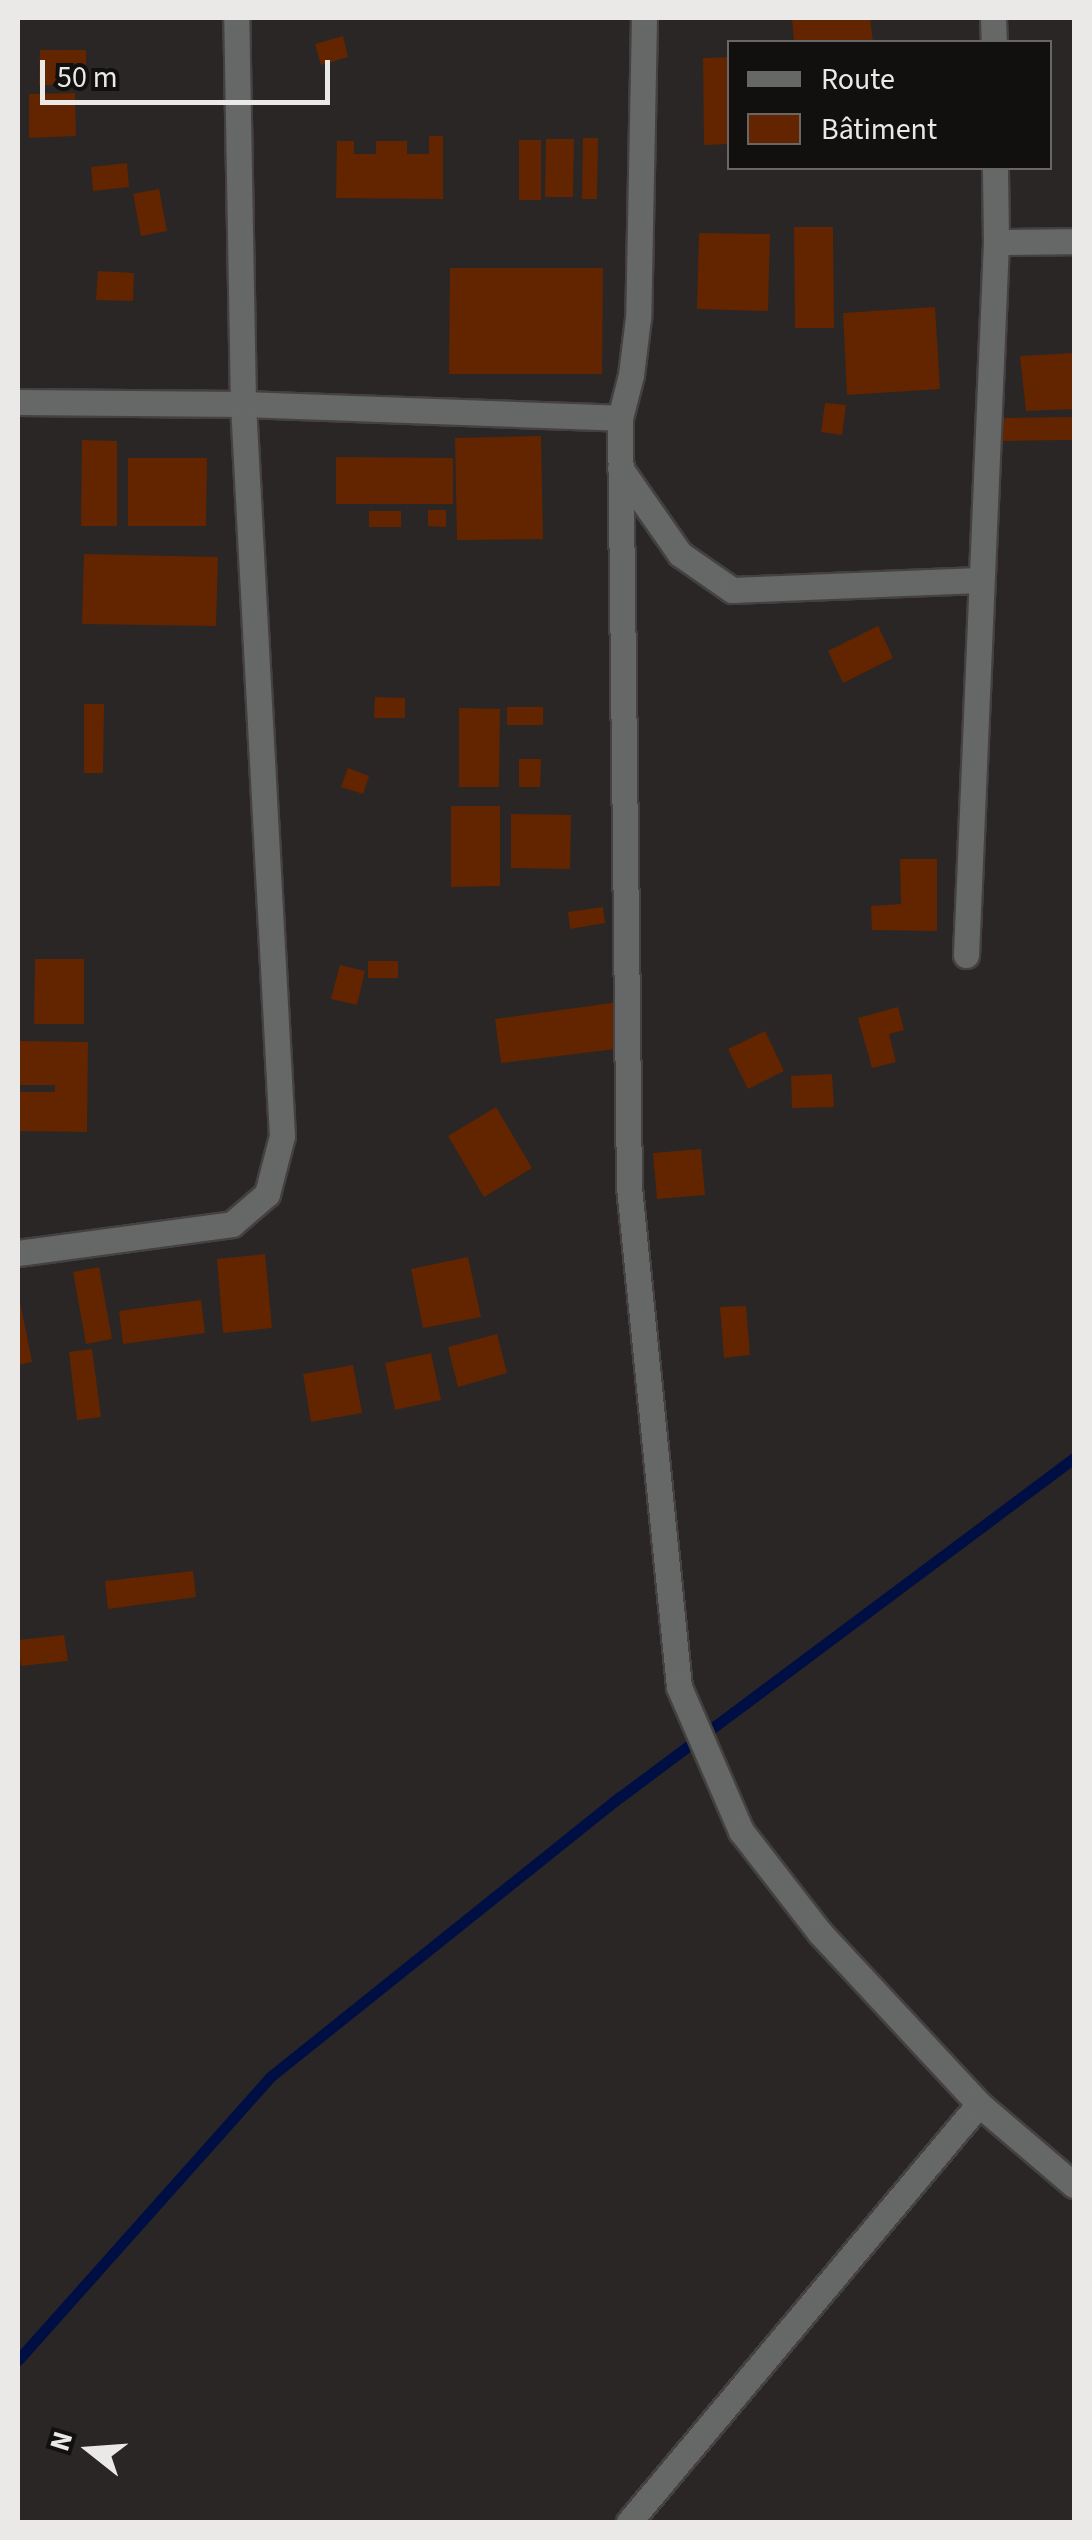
<!DOCTYPE html>
<meta charset="utf-8">
<style>
body{margin:0}
#map{position:relative;width:1092px;height:2540px;overflow:hidden;background:#292625;font-family:"Source Sans 3",sans-serif}
div>[style]{position:absolute}
[style*='--x']{left:calc(var(--x)*1px);top:calc(var(--y)*1px);width:calc(var(--w)*1px);rotate:calc(var(--a)*1deg)}
.stream>*{height:11px;margin:-5.5px;padding:0 5.5px;transform-origin:5.5px;border-radius:5.5px;background:#000f43}
.building>*{inset:0;background:#632400}
.roads{filter:drop-shadow(2px 0 #444140) drop-shadow(-2px 0 #444140) drop-shadow(0 2px #444140) drop-shadow(0 -2px #444140)}
.minor>*{height:25px;margin:-12.5px;padding:0 12.5px;transform-origin:12.5px;border-radius:12.5px;background:#666867}
span{translate:-50% -50%;white-space:nowrap;text-align:center;line-height:1.15;-webkit-text-stroke:10px #11100f;paint-order:stroke}
.frame{position:absolute;inset:0;border:20px solid #ebe9e8;pointer-events:none}
.legend{position:absolute;left:727px;top:40px;width:325px;height:130px;box-sizing:border-box;background:#11100f;border:2px solid #686766;margin:0;padding:12px 18px;list-style:none;font-size:30px;color:#ebe9e8}
.legend li{display:flex;align-items:center;gap:20px;height:50px}
.legend b{width:50px;border:2px solid #686766}
.north{position:absolute;left:40px;top:2400px;width:100px;height:100px;-webkit-text-stroke:8px #11100f;paint-order:stroke;rotate:287deg;font-size:28px;font-weight:700;line-height:40px;text-align:center;color:#ebe9e8}
.north::after{content:'';display:block;margin:auto;width:35px;height:45px;background:#ebe9e8;clip-path:polygon(50% 0,100% 100%,50% 72%,0 100%)}
.scale{position:absolute;left:40px;top:60px;width:290px;height:45px;box-sizing:border-box;border:5px solid #ebe9e8;border-top:0;padding-left:12px;font-size:30px;line-height:35px;white-space:nowrap;color:#ebe9e8;-webkit-text-stroke:8px #11100f;paint-order:stroke}
</style>
<div id="map">
<div class="stream">
<i style="--x:18;--y:2360;--w:379;--a:-48.3"></i>
<i style="--x:270;--y:2077;--w:448;--a:-38.7"></i>
<i style="--x:620;--y:1797;--w:567;--a:-36.75"></i>
</div>
<div class="building">
<i style="clip-path:polygon(792px 18px,870px 18px,873px 42px,794px 42px)"></i>
<i style="clip-path:polygon(343px 36px,348px 57px,321px 65px,315px 44px)"></i>
<i style="clip-path:polygon(40px 50px,86px 50px,86px 85px,39px 85px)"></i>
<i style="clip-path:polygon(730px 57px,730px 144px,704px 145px,703px 58px)"></i>
<i style="clip-path:polygon(75px 93px,76px 136px,29px 138px,29px 94px)"></i>
<i style="clip-path:polygon(429px 136px,443px 136px,443px 199px,336px 198px,337px 141px,354px 141px,354px 154px,376px 154px,376px 141px,407px 141px,407px 154px,429px 154px)"></i>
<i style="clip-path:polygon(583px 138px,598px 138px,597px 199px,582px 199px)"></i>
<i style="clip-path:polygon(546px 139px,574px 139px,573px 197px,545px 197px)"></i>
<i style="clip-path:polygon(519px 140px,541px 140px,541px 200px,519px 200px)"></i>
<i style="clip-path:polygon(127px 163px,129px 187px,93px 191px,91px 167px)"></i>
<i style="clip-path:polygon(159px 189px,167px 231px,141px 236px,133px 194px)"></i>
<i style="clip-path:polygon(794px 227px,833px 227px,834px 328px,795px 328px)"></i>
<i style="clip-path:polygon(699px 233px,770px 234px,768px 311px,697px 309px)"></i>
<i style="clip-path:polygon(450px 268px,603px 268px,602px 374px,449px 374px)"></i>
<i style="clip-path:polygon(98px 271px,134px 273px,133px 301px,96px 300px)"></i>
<i style="clip-path:polygon(935px 307px,940px 389px,847px 395px,843px 313px)"></i>
<i style="clip-path:polygon(1074px 353px,1074px 409px,1026px 411px,1020px 356px)"></i>
<i style="clip-path:polygon(825px 403px,846px 405px,842px 435px,821px 432px)"></i>
<i style="clip-path:polygon(1074px 417px,1074px 440px,999px 441px,998px 418px)"></i>
<i style="clip-path:polygon(541px 436px,543px 539px,457px 540px,455px 438px)"></i>
<i style="clip-path:polygon(82px 440px,117px 441px,117px 526px,81px 526px)"></i>
<i style="clip-path:polygon(336px 457px,453px 458px,453px 504px,336px 504px)"></i>
<i style="clip-path:polygon(128px 458px,207px 458px,206px 526px,128px 526px)"></i>
<i style="clip-path:polygon(428px 510px,446px 510px,446px 527px,428px 526px)"></i>
<i style="clip-path:polygon(369px 511px,401px 511px,401px 527px,369px 527px)"></i>
<i style="clip-path:polygon(84px 554px,218px 557px,216px 626px,82px 624px)"></i>
<i style="clip-path:polygon(878px 626px,893px 658px,843px 683px,828px 651px)"></i>
<i style="clip-path:polygon(375px 697px,405px 698px,405px 718px,374px 718px)"></i>
<i style="clip-path:polygon(84px 704px,104px 704px,103px 773px,84px 773px)"></i>
<i style="clip-path:polygon(507px 707px,543px 707px,543px 725px,507px 725px)"></i>
<i style="clip-path:polygon(459px 708px,500px 709px,499px 787px,459px 787px)"></i>
<i style="clip-path:polygon(519px 759px,541px 759px,540px 787px,519px 787px)"></i>
<i style="clip-path:polygon(348px 768px,369px 776px,363px 794px,341px 787px)"></i>
<i style="clip-path:polygon(451px 806px,500px 806px,500px 886px,451px 887px)"></i>
<i style="clip-path:polygon(511px 814px,571px 815px,570px 869px,511px 868px)"></i>
<i style="clip-path:polygon(900px 859px,937px 859px,937px 931px,872px 930px,871px 906px,901px 904px)"></i>
<i style="clip-path:polygon(603px 907px,605px 923px,570px 929px,568px 912px)"></i>
<i style="clip-path:polygon(35px 959px,84px 959px,84px 1024px,34px 1024px)"></i>
<i style="clip-path:polygon(368px 961px,398px 961px,398px 978px,368px 978px)"></i>
<i style="clip-path:polygon(340px 965px,365px 971px,357px 1005px,331px 999px)"></i>
<i style="clip-path:polygon(619px 1002px,624px 1048px,501px 1063px,495px 1019px)"></i>
<i style="clip-path:polygon(898px 1007px,904px 1030px,889px 1034px,896px 1062px,872px 1068px,858px 1018px)"></i>
<i style="clip-path:polygon(765px 1031px,784px 1071px,748px 1089px,728px 1049px)"></i>
<i style="clip-path:polygon(18px 1041px,88px 1042px,87px 1132px,18px 1131px,18px 1092px,55px 1092px,55px 1085px,18px 1085px)"></i>
<i style="clip-path:polygon(832px 1074px,834px 1107px,792px 1108px,791px 1076px)"></i>
<i style="clip-path:polygon(496px 1107px,532px 1168px,484px 1197px,448px 1136px)"></i>
<i style="clip-path:polygon(701px 1149px,705px 1195px,657px 1199px,653px 1153px)"></i>
<i style="clip-path:polygon(265px 1254px,272px 1328px,223px 1333px,217px 1259px)"></i>
<i style="clip-path:polygon(468px 1257px,481px 1317px,423px 1328px,411px 1269px)"></i>
<i style="clip-path:polygon(99px 1267px,112px 1339px,86px 1344px,73px 1272px)"></i>
<i style="clip-path:polygon(18px 1292px,32px 1362px,18px 1365px)"></i>
<i style="clip-path:polygon(201px 1300px,205px 1333px,123px 1344px,119px 1311px)"></i>
<i style="clip-path:polygon(746px 1306px,750px 1355px,724px 1358px,720px 1307px)"></i>
<i style="clip-path:polygon(497px 1334px,507px 1373px,458px 1387px,448px 1347px)"></i>
<i style="clip-path:polygon(92px 1349px,101px 1417px,77px 1420px,69px 1352px)"></i>
<i style="clip-path:polygon(431px 1353px,441px 1400px,395px 1410px,385px 1363px)"></i>
<i style="clip-path:polygon(353px 1365px,362px 1413px,311px 1422px,303px 1374px)"></i>
<i style="clip-path:polygon(193px 1571px,196px 1597px,108px 1609px,105px 1581px)"></i>
<i style="clip-path:polygon(64px 1635px,68px 1661px,21px 1666px,18px 1640px)"></i>
</div>
<div class="roads">
<div class="minor">
<i style="--x:644;--y:18;--w:300;--a:91.1"></i>
<i style="--x:638;--y:318;--w:57;--a:97"></i>
<i style="--x:631;--y:375;--w:44;--a:104.3"></i>
<i style="--x:620;--y:418;--w:769;--a:89.33"></i>
<i style="--x:629;--y:1187;--w:502;--a:84.29"></i>
<i style="--x:679;--y:1687;--w:157;--a:66.7"></i>
<i style="--x:741;--y:1831;--w:129;--a:52.2"></i>
<i style="--x:820;--y:1933;--w:233;--a:47.1"></i>
<i style="--x:993;--y:18;--w:24;--a:88"></i>
<i style="--x:996;--y:242;--w:78;--a:-0.7"></i>
<i style="--x:18;--y:402;--w:225;--a:0.5"></i>
<i style="--x:243;--y:404;--w:377;--a:2.1"></i>
<i style="--x:620;--y:468;--w:105;--a:55.1"></i>
<i style="--x:680;--y:554;--w:63;--a:34.7"></i>
<i style="--x:732;--y:590;--w:247;--a:-2.3"></i>
<i style="--x:966;--y:955;--w:714;--a:-87.59"></i>
<i style="--x:996;--y:242;--w:74;--a:-90.8"></i>
<i style="--x:18;--y:1253;--w:216;--a:-7.7"></i>
<i style="--x:232;--y:1224;--w:46;--a:-40.6"></i>
<i style="--x:267;--y:1194;--w:60;--a:-75.5"></i>
<i style="--x:282;--y:1136;--w:733;--a:-93.05"></i>
<i style="--x:243;--y:404;--w:386;--a:-91"></i>
<i style="--x:629;--y:2522;--w:545;--a:-50.06"></i>
<i style="--x:979;--y:2104;--w:125;--a:40.5"></i>
</div>
</div>
<div class="frame"></div>
<ul class="legend">
<li><b style="height:12px;background:#666867"></b>Route</li>
<li><b style="height:28px;background:#632400"></b>Bâtiment</li>
</ul>
<div class="north">N</div>
<div class="scale">50 m</div>
</div>
